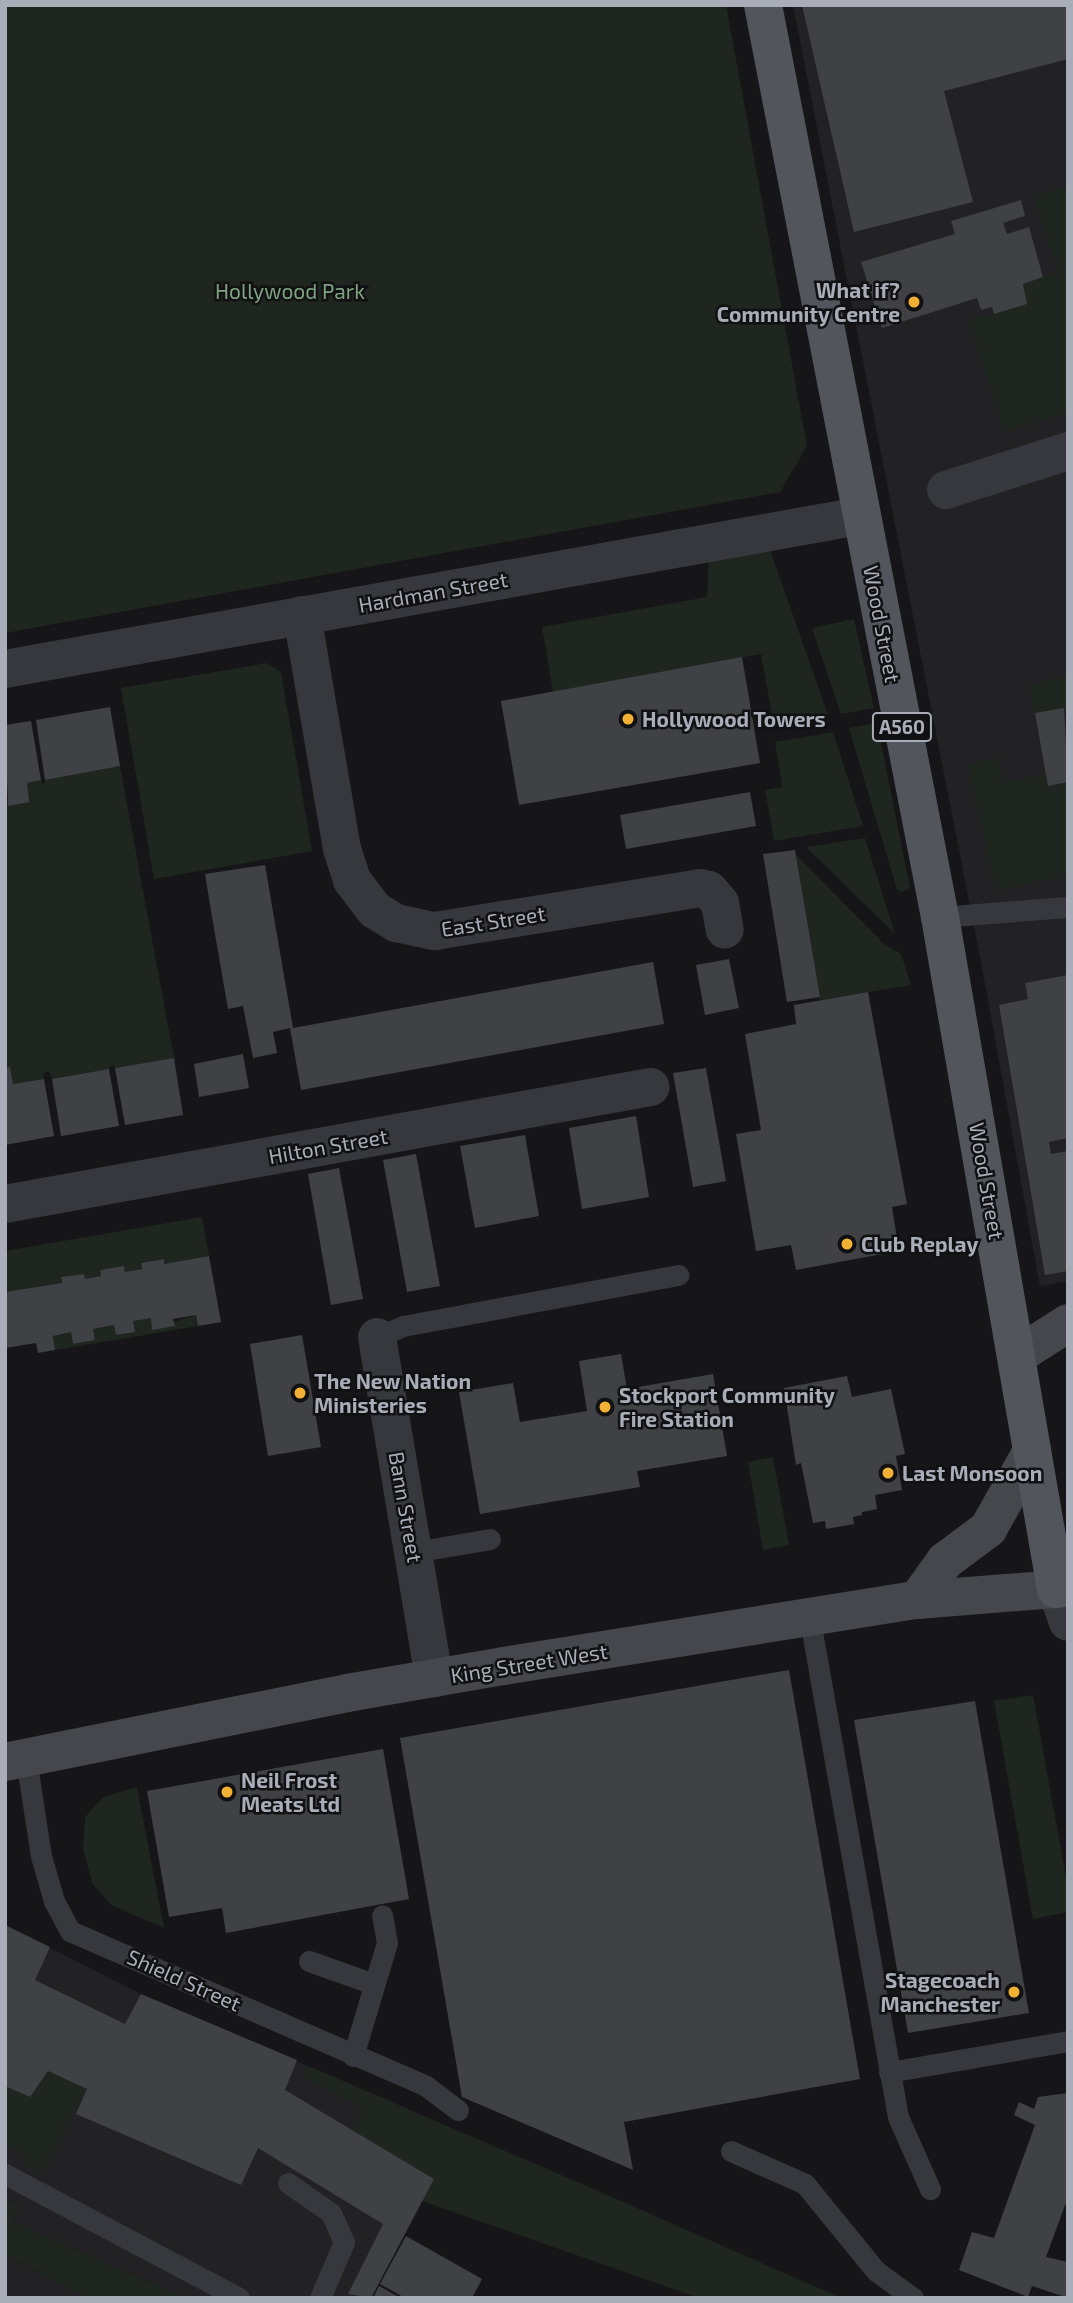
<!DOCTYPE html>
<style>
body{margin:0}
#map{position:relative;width:1073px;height:2303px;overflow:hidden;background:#161618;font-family:"Exo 2",sans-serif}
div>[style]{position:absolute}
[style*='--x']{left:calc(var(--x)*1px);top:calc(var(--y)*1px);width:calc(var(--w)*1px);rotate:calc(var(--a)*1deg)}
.built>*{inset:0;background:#222225}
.green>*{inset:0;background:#1e261f}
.building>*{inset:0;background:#404145}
.lane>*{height:21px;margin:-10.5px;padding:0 10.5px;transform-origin:10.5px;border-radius:10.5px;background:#37383d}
.street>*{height:38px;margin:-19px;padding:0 19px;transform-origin:19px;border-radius:19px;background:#37383d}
.secondary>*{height:38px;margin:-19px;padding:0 19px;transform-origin:19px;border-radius:19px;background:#45474d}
.primary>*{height:38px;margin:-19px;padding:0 19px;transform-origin:19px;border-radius:19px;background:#53555c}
.dots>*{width:19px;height:19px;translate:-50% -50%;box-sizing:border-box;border:4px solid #111113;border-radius:50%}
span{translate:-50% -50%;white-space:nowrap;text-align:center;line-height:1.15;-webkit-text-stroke:5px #111113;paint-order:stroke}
.shield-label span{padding:2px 5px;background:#111113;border:2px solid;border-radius:5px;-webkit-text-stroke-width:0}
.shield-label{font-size:19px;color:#a8adb8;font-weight:700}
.poi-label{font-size:21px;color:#a8adb8;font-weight:700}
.right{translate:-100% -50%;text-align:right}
.left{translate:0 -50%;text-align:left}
.park-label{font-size:21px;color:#7fa381}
.street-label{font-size:21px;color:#a8adb8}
.frame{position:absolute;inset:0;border:7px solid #a8adb8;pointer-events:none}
</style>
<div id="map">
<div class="built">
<i style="clip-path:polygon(793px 5px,1068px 5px,1068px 1281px,1040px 1286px,982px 967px)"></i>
<i style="clip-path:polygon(5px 1925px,141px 1994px,408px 2109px,434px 2179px,371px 2298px,185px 2298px,13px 2222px,20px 2207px,5px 2198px)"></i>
<i style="clip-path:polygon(5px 2254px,87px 2298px,5px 2298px)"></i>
</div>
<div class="green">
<i style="clip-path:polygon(5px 5px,726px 5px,807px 446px,780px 492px,5px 633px)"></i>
<i style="clip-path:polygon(1068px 185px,1068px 412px,1004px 432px,969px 321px,1026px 304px,1023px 284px,1058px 272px,1033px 196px)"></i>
<i style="clip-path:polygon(768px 544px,828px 715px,774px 726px,761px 654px,553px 692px,542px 627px,707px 597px,709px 555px)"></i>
<i style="clip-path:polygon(854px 619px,874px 708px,841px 714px,812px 628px)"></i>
<i style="clip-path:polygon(267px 663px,281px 672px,312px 851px,154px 879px,121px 688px)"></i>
<i style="clip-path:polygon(1068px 675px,1068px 731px,1064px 708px,1035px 713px,1030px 687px)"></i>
<i style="clip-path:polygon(877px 723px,910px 888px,902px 892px,897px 890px,849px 728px)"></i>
<i style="clip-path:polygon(833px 732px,863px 826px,774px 841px,765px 790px,782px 787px,775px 742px)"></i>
<i style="clip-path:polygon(999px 758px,1004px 783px,1046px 774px,1048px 786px,1068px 782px,1068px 874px,996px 891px,968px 765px)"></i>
<i style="clip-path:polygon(120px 766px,174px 1058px,115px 1068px,112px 1064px,109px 1069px,52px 1079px,49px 1071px,43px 1073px,44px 1079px,13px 1084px,10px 1067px,5px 1068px,5px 787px,8px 805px,27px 783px,41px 780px,44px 785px,45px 780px)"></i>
<i style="clip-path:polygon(865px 838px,895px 934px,806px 847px)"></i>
<i style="clip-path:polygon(796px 855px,884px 944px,901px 954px,911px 985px,820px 1000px)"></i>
<i style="clip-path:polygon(202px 1217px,209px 1256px,164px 1264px,163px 1259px,141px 1263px,142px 1269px,125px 1272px,124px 1266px,100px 1270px,101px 1276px,85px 1279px,83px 1274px,61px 1277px,62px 1283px,5px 1292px,5px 1251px)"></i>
<i style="clip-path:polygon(196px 1315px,198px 1326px,55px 1350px,53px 1336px,71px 1332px,73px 1344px,95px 1340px,93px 1329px,114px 1325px,116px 1335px,135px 1332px,133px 1321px,151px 1318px,152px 1329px)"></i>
<i style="clip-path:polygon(773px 1457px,789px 1545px,763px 1550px,748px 1462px)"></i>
<i style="clip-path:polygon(1033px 1695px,1068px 1889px,1068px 1912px,1033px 1919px,994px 1701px)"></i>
<i style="clip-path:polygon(137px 1787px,164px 1928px,111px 1905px,92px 1883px,83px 1848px,85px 1817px,103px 1797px)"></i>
<i style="clip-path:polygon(308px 2066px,573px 2180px,841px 2298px,699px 2298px,422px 2201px,434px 2179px,353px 2131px,362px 2109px,304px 2076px)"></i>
<i style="clip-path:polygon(48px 2071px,87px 2089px,40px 2175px,25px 2166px,28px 2158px,5px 2144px,5px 2086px,30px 2097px)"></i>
<i style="clip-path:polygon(5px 2198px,20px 2207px,13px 2222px,185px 2298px,87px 2298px,5px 2254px)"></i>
</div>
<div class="building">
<i style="clip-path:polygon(802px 5px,1068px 5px,1068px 59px,944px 91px,973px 202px,854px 232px)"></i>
<i style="clip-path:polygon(1021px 200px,1025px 216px,1003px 223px,1007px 234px,1029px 227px,1043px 277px,1023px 284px,1027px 304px,994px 314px,992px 307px,981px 310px,977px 298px,882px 328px,861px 262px,955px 234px,951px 221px)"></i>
<i style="clip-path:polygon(742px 657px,760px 763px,519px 805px,501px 701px)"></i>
<i style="clip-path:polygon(110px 707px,120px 766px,45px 780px,36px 720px)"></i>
<i style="clip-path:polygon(1064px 708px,1068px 782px,1048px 786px,1035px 713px)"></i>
<i style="clip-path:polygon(31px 721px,41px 780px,27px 783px,29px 802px,8px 806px,5px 725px)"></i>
<i style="clip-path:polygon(750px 792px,756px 826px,626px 849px,620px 815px)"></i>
<i style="clip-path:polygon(795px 850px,820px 997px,787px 1002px,763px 854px)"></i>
<i style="clip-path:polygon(265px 865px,293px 1028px,653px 962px,664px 1024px,301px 1090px,290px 1028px,273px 1032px,277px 1053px,253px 1058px,243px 1006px,228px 1009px,211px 911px,205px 874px)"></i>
<i style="clip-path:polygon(729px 959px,739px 1008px,705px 1015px,696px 965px)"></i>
<i style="clip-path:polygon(1068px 975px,1068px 1138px,1049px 1142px,1051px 1154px,1068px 1151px,1068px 1271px,1045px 1275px,999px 1005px,1028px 999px,1025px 983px)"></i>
<i style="clip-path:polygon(868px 992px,907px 1204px,892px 1207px,899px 1251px,796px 1270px,791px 1245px,756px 1251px,736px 1134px,761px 1130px,745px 1034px,796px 1024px,794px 1005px)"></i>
<i style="clip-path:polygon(243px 1054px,249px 1088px,199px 1097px,194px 1064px)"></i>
<i style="clip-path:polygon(174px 1058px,183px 1115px,125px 1125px,115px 1068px)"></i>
<i style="clip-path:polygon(10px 1067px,13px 1084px,44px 1079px,54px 1136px,5px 1145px,5px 1068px)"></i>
<i style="clip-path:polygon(706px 1068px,726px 1181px,693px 1187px,673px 1073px)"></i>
<i style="clip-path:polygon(109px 1069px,119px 1126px,61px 1136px,52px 1079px)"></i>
<i style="clip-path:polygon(636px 1116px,649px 1197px,582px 1209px,569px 1128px)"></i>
<i style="clip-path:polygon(525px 1135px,539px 1216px,475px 1228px,460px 1146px)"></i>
<i style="clip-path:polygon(416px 1154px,440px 1286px,407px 1292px,383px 1160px)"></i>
<i style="clip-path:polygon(339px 1168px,363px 1299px,331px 1305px,308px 1174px)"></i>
<i style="clip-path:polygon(209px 1256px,221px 1322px,198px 1326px,196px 1315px,173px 1319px,175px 1326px,152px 1330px,151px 1318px,133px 1321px,135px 1332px,116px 1335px,114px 1325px,93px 1329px,95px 1340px,73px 1344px,71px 1332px,53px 1336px,55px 1350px,38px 1353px,36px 1343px,5px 1348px,5px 1292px,62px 1283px,61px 1277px,84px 1274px,85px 1279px,101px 1276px,100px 1270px,124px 1266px,125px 1272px,142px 1269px,141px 1263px,164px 1259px,164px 1264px)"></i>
<i style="clip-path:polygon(302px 1335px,321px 1447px,268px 1456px,250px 1344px)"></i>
<i style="clip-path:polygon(621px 1354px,627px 1389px,713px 1374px,727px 1456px,637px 1471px,640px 1487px,480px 1514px,459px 1392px,513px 1383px,520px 1422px,587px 1411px,579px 1361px)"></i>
<i style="clip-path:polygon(847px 1376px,852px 1397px,891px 1389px,905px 1454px,896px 1456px,902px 1490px,875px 1495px,877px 1509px,862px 1512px,862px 1515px,853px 1517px,854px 1524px,826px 1529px,825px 1521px,813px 1523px,801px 1463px,796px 1465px,784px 1388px)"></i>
<i style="clip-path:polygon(789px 1670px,860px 2079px,624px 2122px,633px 2170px,462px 2097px,400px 1738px)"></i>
<i style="clip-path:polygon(975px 1701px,1029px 2013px,908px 2033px,854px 1720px)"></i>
<i style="clip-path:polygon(383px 1749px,409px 1899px,226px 1933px,222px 1908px,169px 1917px,147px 1791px)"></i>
<i style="clip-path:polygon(5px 1925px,50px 1947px,35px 1980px,125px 2024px,141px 1994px,297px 2060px,285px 2090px,434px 2179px,371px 2298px,348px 2294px,383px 2224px,258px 2148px,241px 2185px,76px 2114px,87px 2089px,48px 2071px,30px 2097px,5px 2086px)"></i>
<i style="clip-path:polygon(1068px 2093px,1068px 2197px,1046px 2257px,1068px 2262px,1068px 2298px,1032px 2286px,1028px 2297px,959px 2270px,972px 2232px,994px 2238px,1035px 2125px,1014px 2115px,1019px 2102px,1034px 2109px,1038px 2097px)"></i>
<i style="clip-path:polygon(406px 2236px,482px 2279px,472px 2298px,405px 2298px,380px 2284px)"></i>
<i style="clip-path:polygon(379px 2286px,401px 2298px,373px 2298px)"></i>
</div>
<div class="lane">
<i style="--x:940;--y:917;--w:128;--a:-4.5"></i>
<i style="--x:377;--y:1337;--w:28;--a:-23"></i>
<i style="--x:403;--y:1326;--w:280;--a:-10.5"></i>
<i style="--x:414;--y:1552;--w:77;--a:-9.7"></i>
<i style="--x:810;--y:1620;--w:505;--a:79.96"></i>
<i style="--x:898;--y:2117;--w:79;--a:66"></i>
<i style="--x:26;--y:1759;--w:98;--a:81.2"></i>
<i style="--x:41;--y:1856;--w:47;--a:73.9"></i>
<i style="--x:54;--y:1901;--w:34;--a:62"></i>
<i style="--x:70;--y:1931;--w:388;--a:23.5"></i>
<i style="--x:426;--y:2086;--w:40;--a:37"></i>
<i style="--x:309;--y:1961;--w:69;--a:19.5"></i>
<i style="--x:353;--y:2056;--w:118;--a:-73.3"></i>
<i style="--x:387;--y:1943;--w:28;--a:-100"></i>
<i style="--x:889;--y:2072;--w:182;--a:-9.8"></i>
<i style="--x:731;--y:2151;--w:81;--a:24"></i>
<i style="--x:805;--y:2184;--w:112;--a:50.8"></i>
<i style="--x:876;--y:2271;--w:46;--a:36.1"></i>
<i style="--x:5;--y:2174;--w:265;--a:27.9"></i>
<i style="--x:288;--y:2183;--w:52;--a:34.9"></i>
<i style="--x:331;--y:2213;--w:32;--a:66"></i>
<i style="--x:344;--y:2242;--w:61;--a:113.2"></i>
</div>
<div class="street">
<i style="--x:946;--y:490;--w:128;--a:-17.7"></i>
<i style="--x:302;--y:615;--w:237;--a:80.3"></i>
<i style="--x:342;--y:849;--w:33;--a:72"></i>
<i style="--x:352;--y:880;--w:38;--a:53"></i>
<i style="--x:375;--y:910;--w:25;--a:32"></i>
<i style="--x:396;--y:923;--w:40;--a:12"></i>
<i style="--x:435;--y:931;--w:268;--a:-9.2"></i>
<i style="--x:700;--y:888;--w:9;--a:13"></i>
<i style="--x:709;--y:890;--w:17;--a:50"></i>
<i style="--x:720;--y:903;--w:27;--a:80"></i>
<i style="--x:5;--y:669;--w:869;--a:-10.15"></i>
<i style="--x:5;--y:1204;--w:656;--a:-10.28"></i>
<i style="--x:377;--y:1337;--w:346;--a:80.5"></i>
<i style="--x:1056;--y:1589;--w:35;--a:70"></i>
</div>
<div class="secondary">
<i style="--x:1018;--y:1355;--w:59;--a:-32.6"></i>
<i style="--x:917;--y:1600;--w:48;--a:-54.3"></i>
<i style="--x:945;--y:1561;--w:54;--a:-36.7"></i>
<i style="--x:988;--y:1529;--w:90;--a:-60.6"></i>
<i style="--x:5;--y:1762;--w:349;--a:-11.4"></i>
<i style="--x:347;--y:1693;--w:158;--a:-9.8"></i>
<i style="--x:503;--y:1666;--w:419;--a:-9.1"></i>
<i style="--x:917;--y:1600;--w:139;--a:-4.5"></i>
</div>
<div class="primary">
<i style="--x:763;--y:5;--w:929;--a:79.02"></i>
<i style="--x:940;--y:917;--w:682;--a:80.21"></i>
<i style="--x:1056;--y:1589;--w:12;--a:-9"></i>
</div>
<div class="dots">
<i style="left:914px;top:302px;background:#f2b134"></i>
<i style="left:628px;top:719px;background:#f2b134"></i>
<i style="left:847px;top:1244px;background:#f2b134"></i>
<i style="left:300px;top:1393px;background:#f2b134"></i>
<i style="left:605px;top:1407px;background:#f2b134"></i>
<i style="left:888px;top:1473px;background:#f2b134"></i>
<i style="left:227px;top:1792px;background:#f2b134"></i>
<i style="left:1014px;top:1992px;background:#f2b134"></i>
</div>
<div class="shield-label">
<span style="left:902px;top:727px">A560</span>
</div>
<div class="poi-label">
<span class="right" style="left:900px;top:302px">What if?<br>Community Centre</span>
<span class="left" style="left:642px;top:719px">Hollywood Towers</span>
<span class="left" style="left:861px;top:1244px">Club Replay</span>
<span class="left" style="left:314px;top:1393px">The New Nation<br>Ministeries</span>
<span class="left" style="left:619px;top:1407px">Stockport Community<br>Fire Station</span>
<span class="left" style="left:902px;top:1473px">Last Monsoon</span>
<span class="left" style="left:241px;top:1792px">Neil Frost<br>Meats Ltd</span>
<span class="right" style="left:1000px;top:1992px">Stagecoach<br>Manchester</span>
</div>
<div class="park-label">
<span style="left:290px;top:291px">Hollywood Park</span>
</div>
<div class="street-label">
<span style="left:433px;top:592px;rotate:-10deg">Hardman Street</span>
<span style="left:882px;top:624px;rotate:79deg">Wood Street</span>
<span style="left:493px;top:921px;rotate:-9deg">East Street</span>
<span style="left:328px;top:1146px;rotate:-10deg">Hilton Street</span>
<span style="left:987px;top:1181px;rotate:80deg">Wood Street</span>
<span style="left:406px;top:1507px;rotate:80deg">Bann Street</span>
<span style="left:529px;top:1663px;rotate:-9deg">King Street West</span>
<span style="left:184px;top:1980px;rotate:24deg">Shield Street</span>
</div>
<div class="frame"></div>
</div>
